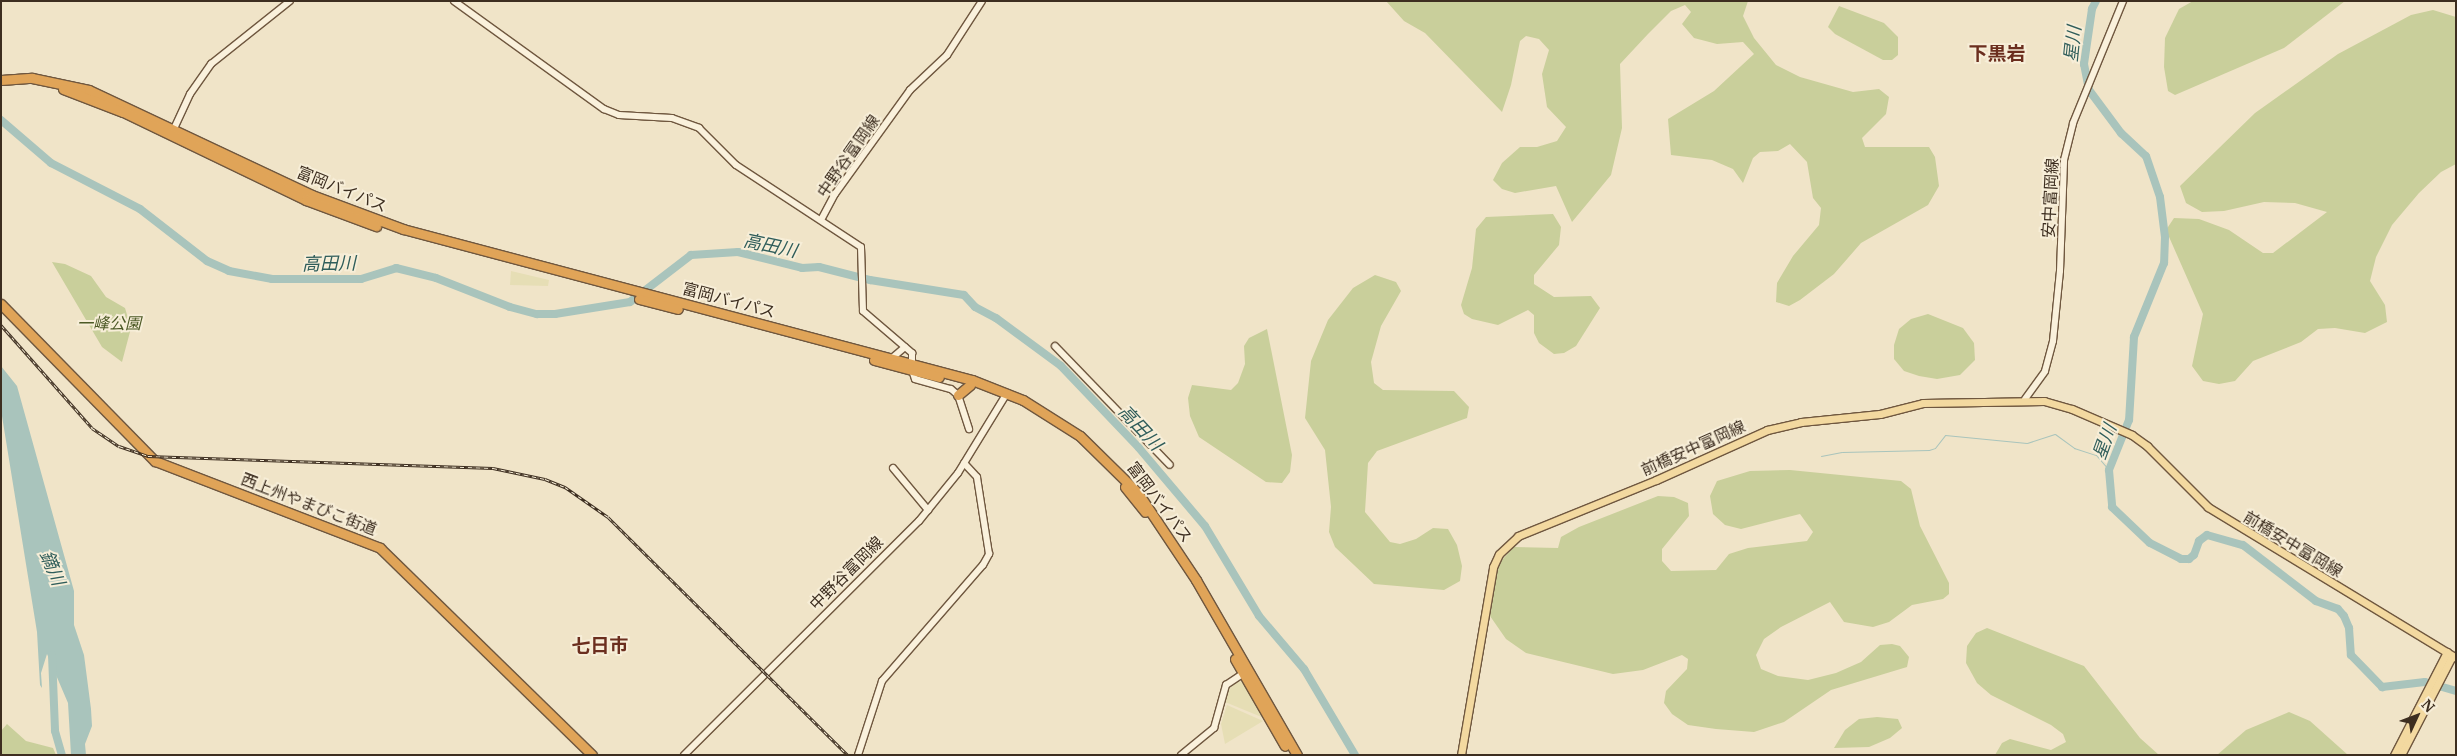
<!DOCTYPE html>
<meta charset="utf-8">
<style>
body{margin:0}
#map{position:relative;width:2457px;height:756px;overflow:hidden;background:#f0e4c8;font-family:Merriweather,"Noto Sans JP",serif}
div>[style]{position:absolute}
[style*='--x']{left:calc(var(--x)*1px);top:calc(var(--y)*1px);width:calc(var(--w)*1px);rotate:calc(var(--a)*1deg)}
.farmland>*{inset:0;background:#e6deb5}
.green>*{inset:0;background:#c9cf9b}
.water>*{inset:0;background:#a9c4bc}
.stream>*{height:1px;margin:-0.5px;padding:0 0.5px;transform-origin:0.5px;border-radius:0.5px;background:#a9c4bc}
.river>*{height:8px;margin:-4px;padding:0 4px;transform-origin:4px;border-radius:4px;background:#a9c4bc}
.roads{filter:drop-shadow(1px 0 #6f573f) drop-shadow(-1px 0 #6f573f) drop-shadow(0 1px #6f573f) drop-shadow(0 -1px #6f573f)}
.secondary>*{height:6px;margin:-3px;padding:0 3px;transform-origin:3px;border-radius:3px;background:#faf1dc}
.primary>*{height:7px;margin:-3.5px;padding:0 3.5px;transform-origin:3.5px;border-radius:3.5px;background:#f3d9a0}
.highway>*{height:9px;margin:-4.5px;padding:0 4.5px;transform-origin:4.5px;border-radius:4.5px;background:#e0a458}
.rail>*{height:3px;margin-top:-1.5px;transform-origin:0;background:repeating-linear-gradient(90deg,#f7eed8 0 4px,#3d2e20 0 8px);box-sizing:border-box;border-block:1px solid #3d2e20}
span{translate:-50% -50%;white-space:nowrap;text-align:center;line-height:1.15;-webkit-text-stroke:4px #f7eed8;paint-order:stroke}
.street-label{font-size:16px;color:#3d2e20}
.park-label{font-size:16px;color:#4d5a26;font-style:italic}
.water-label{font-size:18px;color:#2f5d5a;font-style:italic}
.quarter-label{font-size:19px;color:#6b2e1e;font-weight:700}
.frame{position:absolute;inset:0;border:2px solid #3d2e20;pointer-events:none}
.north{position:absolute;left:2392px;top:691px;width:50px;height:50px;-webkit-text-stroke:4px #f7eed8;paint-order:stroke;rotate:47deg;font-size:14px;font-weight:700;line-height:20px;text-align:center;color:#3d2e20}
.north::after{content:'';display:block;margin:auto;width:18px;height:22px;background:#3d2e20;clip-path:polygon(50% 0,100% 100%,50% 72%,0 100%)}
</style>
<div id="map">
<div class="farmland">
<i style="clip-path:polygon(511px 271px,549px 280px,548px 286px,510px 285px)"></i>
<i style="clip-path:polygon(1237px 681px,1244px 683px,1264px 718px,1225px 702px,1228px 691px)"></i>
<i style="clip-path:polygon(1227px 705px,1263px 721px,1225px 744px,1221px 724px)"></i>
</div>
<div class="green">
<i style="clip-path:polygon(1386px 1px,1748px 1px,1743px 16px,1754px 38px,1776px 65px,1800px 77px,1853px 92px,1879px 89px,1889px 97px,1886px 114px,1862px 138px,1865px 147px,1929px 147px,1935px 157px,1939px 186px,1928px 205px,1861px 243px,1834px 274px,1800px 300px,1789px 306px,1776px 302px,1777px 283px,1793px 256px,1819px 225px,1821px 208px,1813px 198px,1807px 162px,1790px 144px,1778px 151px,1760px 152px,1753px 158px,1743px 183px,1733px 169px,1712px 160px,1671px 155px,1668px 119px,1714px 91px,1754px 54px,1743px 42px,1717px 44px,1694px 38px,1682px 24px,1691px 12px,1685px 5px,1671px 11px,1648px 34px,1620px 64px,1622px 128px,1611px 175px,1572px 222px,1556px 186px,1515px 193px,1502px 189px,1493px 180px,1502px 163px,1520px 147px,1537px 147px,1557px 141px,1566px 127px,1547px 107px,1542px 74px,1549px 50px,1539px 39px,1526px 36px,1520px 41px,1511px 85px,1502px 112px,1425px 33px,1404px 21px)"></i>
<i style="clip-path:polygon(2193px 1px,2345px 1px,2284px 48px,2175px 95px,2168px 91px,2164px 67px,2165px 38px,2179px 9px)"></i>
<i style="clip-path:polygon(1839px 6px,1884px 23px,1898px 37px,1898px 55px,1892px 60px,1883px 60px,1835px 34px,1828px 27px)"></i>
<i style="clip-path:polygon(2433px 10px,2456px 17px,2456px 164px,2441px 172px,2419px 193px,2392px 225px,2376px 257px,2370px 281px,2385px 305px,2387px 322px,2365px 333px,2335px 328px,2318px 329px,2301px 342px,2253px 361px,2235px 381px,2219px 384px,2203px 381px,2192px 366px,2203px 314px,2166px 230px,2174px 218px,2199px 219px,2229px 230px,2263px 253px,2273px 253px,2327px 212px,2295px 203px,2264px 202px,2224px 211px,2202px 212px,2186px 203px,2180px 186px,2255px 113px,2338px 54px,2411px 15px)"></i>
<i style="clip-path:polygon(1553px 214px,1561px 227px,1559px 245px,1534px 275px,1534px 284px,1554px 297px,1591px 296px,1600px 308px,1576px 346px,1564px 353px,1554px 354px,1539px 343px,1534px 333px,1534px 315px,1528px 310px,1498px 325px,1472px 319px,1464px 314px,1461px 305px,1472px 268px,1476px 229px,1486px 217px)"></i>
<i style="clip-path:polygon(52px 262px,65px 264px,91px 276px,106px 297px,125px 308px,131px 328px,122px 362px,102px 347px)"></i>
<i style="clip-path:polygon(1375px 275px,1396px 282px,1401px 291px,1381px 326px,1371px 362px,1374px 383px,1383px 390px,1454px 391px,1469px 407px,1467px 418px,1377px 451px,1368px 463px,1365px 512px,1390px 542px,1400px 544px,1416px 539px,1433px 528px,1448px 529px,1457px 545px,1462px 566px,1460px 581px,1444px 590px,1374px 584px,1335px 547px,1329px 532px,1331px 507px,1325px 450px,1305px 418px,1311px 361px,1328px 320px,1353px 288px)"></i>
<i style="clip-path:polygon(1928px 314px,1963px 328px,1974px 343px,1975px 360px,1960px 375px,1937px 379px,1919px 376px,1904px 371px,1894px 359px,1894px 345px,1899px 329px,1911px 319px)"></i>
<i style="clip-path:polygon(1267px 329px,1292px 455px,1290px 472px,1282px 483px,1266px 482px,1199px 437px,1190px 416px,1188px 398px,1192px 385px,1231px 390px,1238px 383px,1245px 364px,1244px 346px,1249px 338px)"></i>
<i style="clip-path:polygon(1790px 470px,1901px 481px,1911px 489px,1920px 526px,1949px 583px,1949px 594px,1943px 599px,1912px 605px,1889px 622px,1873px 627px,1844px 622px,1830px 602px,1781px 627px,1764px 639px,1756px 655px,1761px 669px,1778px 676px,1808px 680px,1836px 673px,1861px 662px,1880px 645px,1892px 644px,1900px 646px,1909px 657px,1907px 667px,1831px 690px,1784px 722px,1754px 732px,1716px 729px,1688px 725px,1672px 714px,1664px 703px,1666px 691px,1687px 669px,1688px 659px,1682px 655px,1643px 670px,1613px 674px,1526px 653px,1506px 639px,1490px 616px,1496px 573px,1500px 562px,1514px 547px,1558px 548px,1561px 537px,1579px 527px,1658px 496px,1674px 497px,1688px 503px,1689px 516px,1662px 549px,1662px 561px,1671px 571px,1716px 570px,1729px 554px,1748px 548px,1807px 541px,1813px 532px,1800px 514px,1741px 529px,1725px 525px,1713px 514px,1710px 496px,1717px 481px,1750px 471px)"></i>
<i style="clip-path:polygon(1987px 628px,2084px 666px,2140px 738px,2159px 755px,1995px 755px,2002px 743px,2010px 739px,2051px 750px,2066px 742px,2063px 734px,2051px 725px,1991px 695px,1977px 683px,1966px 663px,1967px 646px,1976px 633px)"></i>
<i style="clip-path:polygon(2289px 712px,2310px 721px,2348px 755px,2217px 755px,2246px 730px)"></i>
<i style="clip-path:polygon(1877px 717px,1898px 719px,1902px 728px,1890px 738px,1869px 747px,1834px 748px,1845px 730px,1859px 719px)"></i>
<i style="clip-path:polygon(7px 724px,26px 741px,53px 748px,56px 755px,1px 755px,1px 731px)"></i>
</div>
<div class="water">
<i style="clip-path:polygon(1px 366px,17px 386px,74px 591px,74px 625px,84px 655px,91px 709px,92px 726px,85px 744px,86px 755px,71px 755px,68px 703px,47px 654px,41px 673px,42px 688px,40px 685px,37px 632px,1px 410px)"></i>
</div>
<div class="stream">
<i style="--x:1821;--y:456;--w:21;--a:-11"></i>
<i style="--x:1842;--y:452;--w:87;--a:-1.3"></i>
<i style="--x:1929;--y:450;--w:6;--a:-18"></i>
<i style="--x:1935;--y:448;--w:16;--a:-52"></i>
<i style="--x:1945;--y:435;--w:82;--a:5.6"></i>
<i style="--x:2027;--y:443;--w:29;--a:-18"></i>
<i style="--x:2055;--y:434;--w:24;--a:36"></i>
<i style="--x:2074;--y:448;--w:23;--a:18"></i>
<i style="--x:2096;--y:455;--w:20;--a:49"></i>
</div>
<div class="river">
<i style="--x:2096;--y:1;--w:9;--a:117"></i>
<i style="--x:2092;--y:9;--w:56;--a:98.3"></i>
<i style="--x:2084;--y:64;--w:26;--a:79"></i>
<i style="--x:2089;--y:90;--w:54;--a:53.3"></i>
<i style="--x:2121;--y:133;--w:34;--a:43"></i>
<i style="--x:2146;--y:156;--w:43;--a:71.1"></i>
<i style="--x:2160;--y:197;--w:40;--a:82.9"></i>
<i style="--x:2165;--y:237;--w:26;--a:92"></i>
<i style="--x:2164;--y:263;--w:80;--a:112.1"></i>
<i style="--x:2134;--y:337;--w:83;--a:93.4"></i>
<i style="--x:2129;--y:420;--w:54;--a:111.8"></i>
<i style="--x:2109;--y:470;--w:37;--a:85"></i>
<i style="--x:2112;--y:507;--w:52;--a:43.5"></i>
<i style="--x:2150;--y:543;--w:35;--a:27"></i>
<i style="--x:2181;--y:559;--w:8;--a:0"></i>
<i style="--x:2189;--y:559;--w:6;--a:-39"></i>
<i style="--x:2194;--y:555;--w:15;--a:-70"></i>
<i style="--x:2199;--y:541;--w:10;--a:-37"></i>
<i style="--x:2207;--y:535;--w:37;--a:16"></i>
<i style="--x:2243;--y:545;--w:92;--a:37.5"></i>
<i style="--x:2316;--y:601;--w:23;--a:20"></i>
<i style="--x:2338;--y:609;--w:9;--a:49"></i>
<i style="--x:2344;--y:616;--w:13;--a:67"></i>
<i style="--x:2349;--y:628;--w:27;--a:86"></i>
<i style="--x:2351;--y:655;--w:45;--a:45.9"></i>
<i style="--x:2382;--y:687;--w:43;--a:-6.6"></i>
<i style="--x:2425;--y:682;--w:32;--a:16"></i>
<i style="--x:1;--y:120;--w:66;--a:40.7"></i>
<i style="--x:51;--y:163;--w:100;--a:27.3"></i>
<i style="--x:140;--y:209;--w:85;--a:37.8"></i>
<i style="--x:207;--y:261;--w:24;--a:24"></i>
<i style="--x:229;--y:271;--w:44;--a:10.5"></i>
<i style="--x:272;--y:279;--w:89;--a:0"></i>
<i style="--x:361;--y:279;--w:37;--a:-17"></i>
<i style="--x:396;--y:268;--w:41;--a:14"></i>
<i style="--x:436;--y:278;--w:79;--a:21.4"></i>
<i style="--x:510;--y:307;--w:28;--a:15"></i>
<i style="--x:537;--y:314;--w:18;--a:0"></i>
<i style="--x:555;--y:314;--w:76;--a:-9.1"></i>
<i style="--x:630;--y:302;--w:77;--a:-37.6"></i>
<i style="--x:691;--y:255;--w:47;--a:-3.7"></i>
<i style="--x:738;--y:252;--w:66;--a:14"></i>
<i style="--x:802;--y:268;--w:17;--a:-3"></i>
<i style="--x:819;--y:267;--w:53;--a:14.3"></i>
<i style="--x:870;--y:280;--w:95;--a:9.1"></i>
<i style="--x:964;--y:295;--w:16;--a:47"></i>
<i style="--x:975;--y:307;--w:24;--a:28"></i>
<i style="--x:996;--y:318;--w:81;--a:36.4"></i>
<i style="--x:1061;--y:366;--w:113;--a:46.4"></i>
<i style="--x:1139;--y:448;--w:102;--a:49.8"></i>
<i style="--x:1205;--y:526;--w:105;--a:59"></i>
<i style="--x:1259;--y:616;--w:70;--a:49.7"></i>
<i style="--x:1304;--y:669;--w:100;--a:59.3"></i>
<i style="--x:52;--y:655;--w:76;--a:87.7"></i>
<i style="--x:55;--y:731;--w:25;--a:74"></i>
</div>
<div class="roads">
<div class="secondary">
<i style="--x:454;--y:1;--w:185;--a:35.8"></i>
<i style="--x:604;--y:109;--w:16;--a:22"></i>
<i style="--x:619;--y:115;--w:53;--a:3.2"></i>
<i style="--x:672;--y:118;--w:29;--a:20"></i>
<i style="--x:699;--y:128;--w:52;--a:45"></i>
<i style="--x:736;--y:165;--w:149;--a:33.3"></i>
<i style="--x:861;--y:247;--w:64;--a:88.2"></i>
<i style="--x:863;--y:311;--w:65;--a:40.6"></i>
<i style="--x:912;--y:353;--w:17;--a:90"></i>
<i style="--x:912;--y:370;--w:9;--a:72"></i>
<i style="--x:915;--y:379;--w:37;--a:16"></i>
<i style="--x:951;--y:389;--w:9;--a:41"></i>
<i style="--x:958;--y:395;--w:36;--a:72"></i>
<i style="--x:172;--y:133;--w:43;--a:-65.2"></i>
<i style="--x:190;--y:94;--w:37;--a:-55"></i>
<i style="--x:211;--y:64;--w:101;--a:-38.6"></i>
<i style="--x:821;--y:220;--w:30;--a:-62"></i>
<i style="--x:835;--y:194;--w:128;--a:-54.2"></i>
<i style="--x:910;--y:90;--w:51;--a:-43.4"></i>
<i style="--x:947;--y:55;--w:64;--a:-57.1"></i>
<i style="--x:1055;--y:346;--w:165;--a:46"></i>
<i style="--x:892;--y:358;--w:17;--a:-40"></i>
<i style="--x:2025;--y:399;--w:34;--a:-54"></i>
<i style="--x:2045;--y:371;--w:31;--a:-75"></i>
<i style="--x:2053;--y:341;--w:70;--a:-84.3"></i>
<i style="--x:2060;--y:271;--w:111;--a:-87.9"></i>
<i style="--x:2064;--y:160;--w:38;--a:-76"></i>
<i style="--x:2073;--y:123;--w:132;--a:-67.7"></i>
<i style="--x:893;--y:468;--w:55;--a:50.2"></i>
<i style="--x:684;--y:755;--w:332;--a:-44.9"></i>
<i style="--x:919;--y:521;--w:62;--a:-50.9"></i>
<i style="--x:958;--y:473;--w:94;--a:-58.5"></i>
<i style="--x:858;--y:755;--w:78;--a:-72"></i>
<i style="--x:882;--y:681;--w:154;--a:-49"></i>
<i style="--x:983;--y:565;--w:13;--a:-61"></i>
<i style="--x:989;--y:554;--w:78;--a:-98.9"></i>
<i style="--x:977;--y:477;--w:19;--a:-133"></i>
<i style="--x:1181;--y:755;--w:43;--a:-39.3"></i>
<i style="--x:1214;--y:728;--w:45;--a:-74.4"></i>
<i style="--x:1226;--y:685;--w:23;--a:-34"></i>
</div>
<div class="primary">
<i style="--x:1461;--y:755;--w:191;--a:-80.3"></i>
<i style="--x:1493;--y:567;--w:14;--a:-65"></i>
<i style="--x:1499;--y:554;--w:26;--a:-43"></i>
<i style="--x:1518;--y:536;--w:149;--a:-22.1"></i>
<i style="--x:1656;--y:480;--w:122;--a:-24.2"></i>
<i style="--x:1767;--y:430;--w:35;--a:-13"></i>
<i style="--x:1801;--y:422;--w:79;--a:-5.8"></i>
<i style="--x:1880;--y:414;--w:44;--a:-14.3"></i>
<i style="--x:1923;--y:403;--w:121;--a:-0.9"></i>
<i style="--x:2044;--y:401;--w:29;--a:16"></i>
<i style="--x:2072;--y:409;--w:65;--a:23.4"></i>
<i style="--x:2132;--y:435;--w:19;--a:36"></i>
<i style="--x:2147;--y:446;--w:86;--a:45"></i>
<i style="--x:2208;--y:507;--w:290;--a:31.3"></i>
<i style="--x:2394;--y:755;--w:116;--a:-62.8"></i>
<i style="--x:2401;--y:755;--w:111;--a:-62.7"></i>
</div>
<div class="highway">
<i style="--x:1;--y:80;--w:31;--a:-4"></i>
<i style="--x:32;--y:78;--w:58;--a:11.9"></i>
<i style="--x:89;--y:90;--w:246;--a:25.2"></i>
<i style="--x:312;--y:195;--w:97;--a:20.5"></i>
<i style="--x:403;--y:229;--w:589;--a:14.86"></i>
<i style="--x:972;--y:380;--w:55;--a:21.4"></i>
<i style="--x:1023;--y:400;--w:67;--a:32.3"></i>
<i style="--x:1080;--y:436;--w:81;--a:44.5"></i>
<i style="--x:1138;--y:493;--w:105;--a:56.3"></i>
<i style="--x:1196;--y:580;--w:202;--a:60"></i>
<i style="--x:63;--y:89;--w:64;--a:21"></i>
<i style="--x:123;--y:112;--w:203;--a:25.7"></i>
<i style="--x:306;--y:200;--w:75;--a:20.4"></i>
<i style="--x:639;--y:299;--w:40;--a:14.4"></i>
<i style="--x:1;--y:304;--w:220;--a:45.6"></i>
<i style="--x:155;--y:461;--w:241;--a:21.1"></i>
<i style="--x:380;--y:548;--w:296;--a:44.3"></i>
<i style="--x:874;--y:360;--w:67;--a:14.7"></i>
<i style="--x:958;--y:395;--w:16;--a:-40"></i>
<i style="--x:1125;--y:487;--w:32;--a:51"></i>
<i style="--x:1235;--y:659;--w:100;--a:60.1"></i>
</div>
</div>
<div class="rail">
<i style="--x:1;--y:325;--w:137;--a:48.5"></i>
<i style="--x:92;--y:428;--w:32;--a:34"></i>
<i style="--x:119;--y:446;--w:31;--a:19"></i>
<i style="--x:148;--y:456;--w:345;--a:2"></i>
<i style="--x:493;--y:468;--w:53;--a:11.9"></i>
<i style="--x:545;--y:479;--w:22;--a:22"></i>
<i style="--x:565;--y:487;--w:52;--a:34.9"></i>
<i style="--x:608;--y:517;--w:338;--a:44.8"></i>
</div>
<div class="street-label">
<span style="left:848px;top:156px;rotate:-55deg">中野谷富岡線</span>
<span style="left:342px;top:189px;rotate:22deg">富岡バイパス</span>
<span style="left:2050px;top:198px;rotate:-87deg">安中富岡線</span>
<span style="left:729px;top:300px;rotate:15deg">富岡バイパス</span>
<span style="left:1693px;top:448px;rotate:-24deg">前橋安中富岡線</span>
<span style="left:1160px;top:502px;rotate:53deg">富岡バイパス</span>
<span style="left:309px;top:504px;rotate:21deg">西上州やまびこ街道</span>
<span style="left:2293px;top:544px;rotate:31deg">前橋安中富岡線</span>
<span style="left:846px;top:573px;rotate:-45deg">中野谷富岡線</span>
</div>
<div class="park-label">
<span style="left:109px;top:323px">一峰公園</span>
</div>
<div class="water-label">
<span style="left:2073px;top:44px;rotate:-84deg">星川</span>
<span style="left:770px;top:246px;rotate:12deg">高田川</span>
<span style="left:329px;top:264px;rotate:-1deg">高田川</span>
<span style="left:1140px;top:428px;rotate:47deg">高田川</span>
<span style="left:2105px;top:442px;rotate:-70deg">星川</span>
<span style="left:52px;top:568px;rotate:67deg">鏑川</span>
</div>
<div class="quarter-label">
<span style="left:1997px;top:54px">下黒岩</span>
<span style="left:600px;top:646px">七日市</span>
</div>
<div class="frame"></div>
<div class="north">N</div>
</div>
